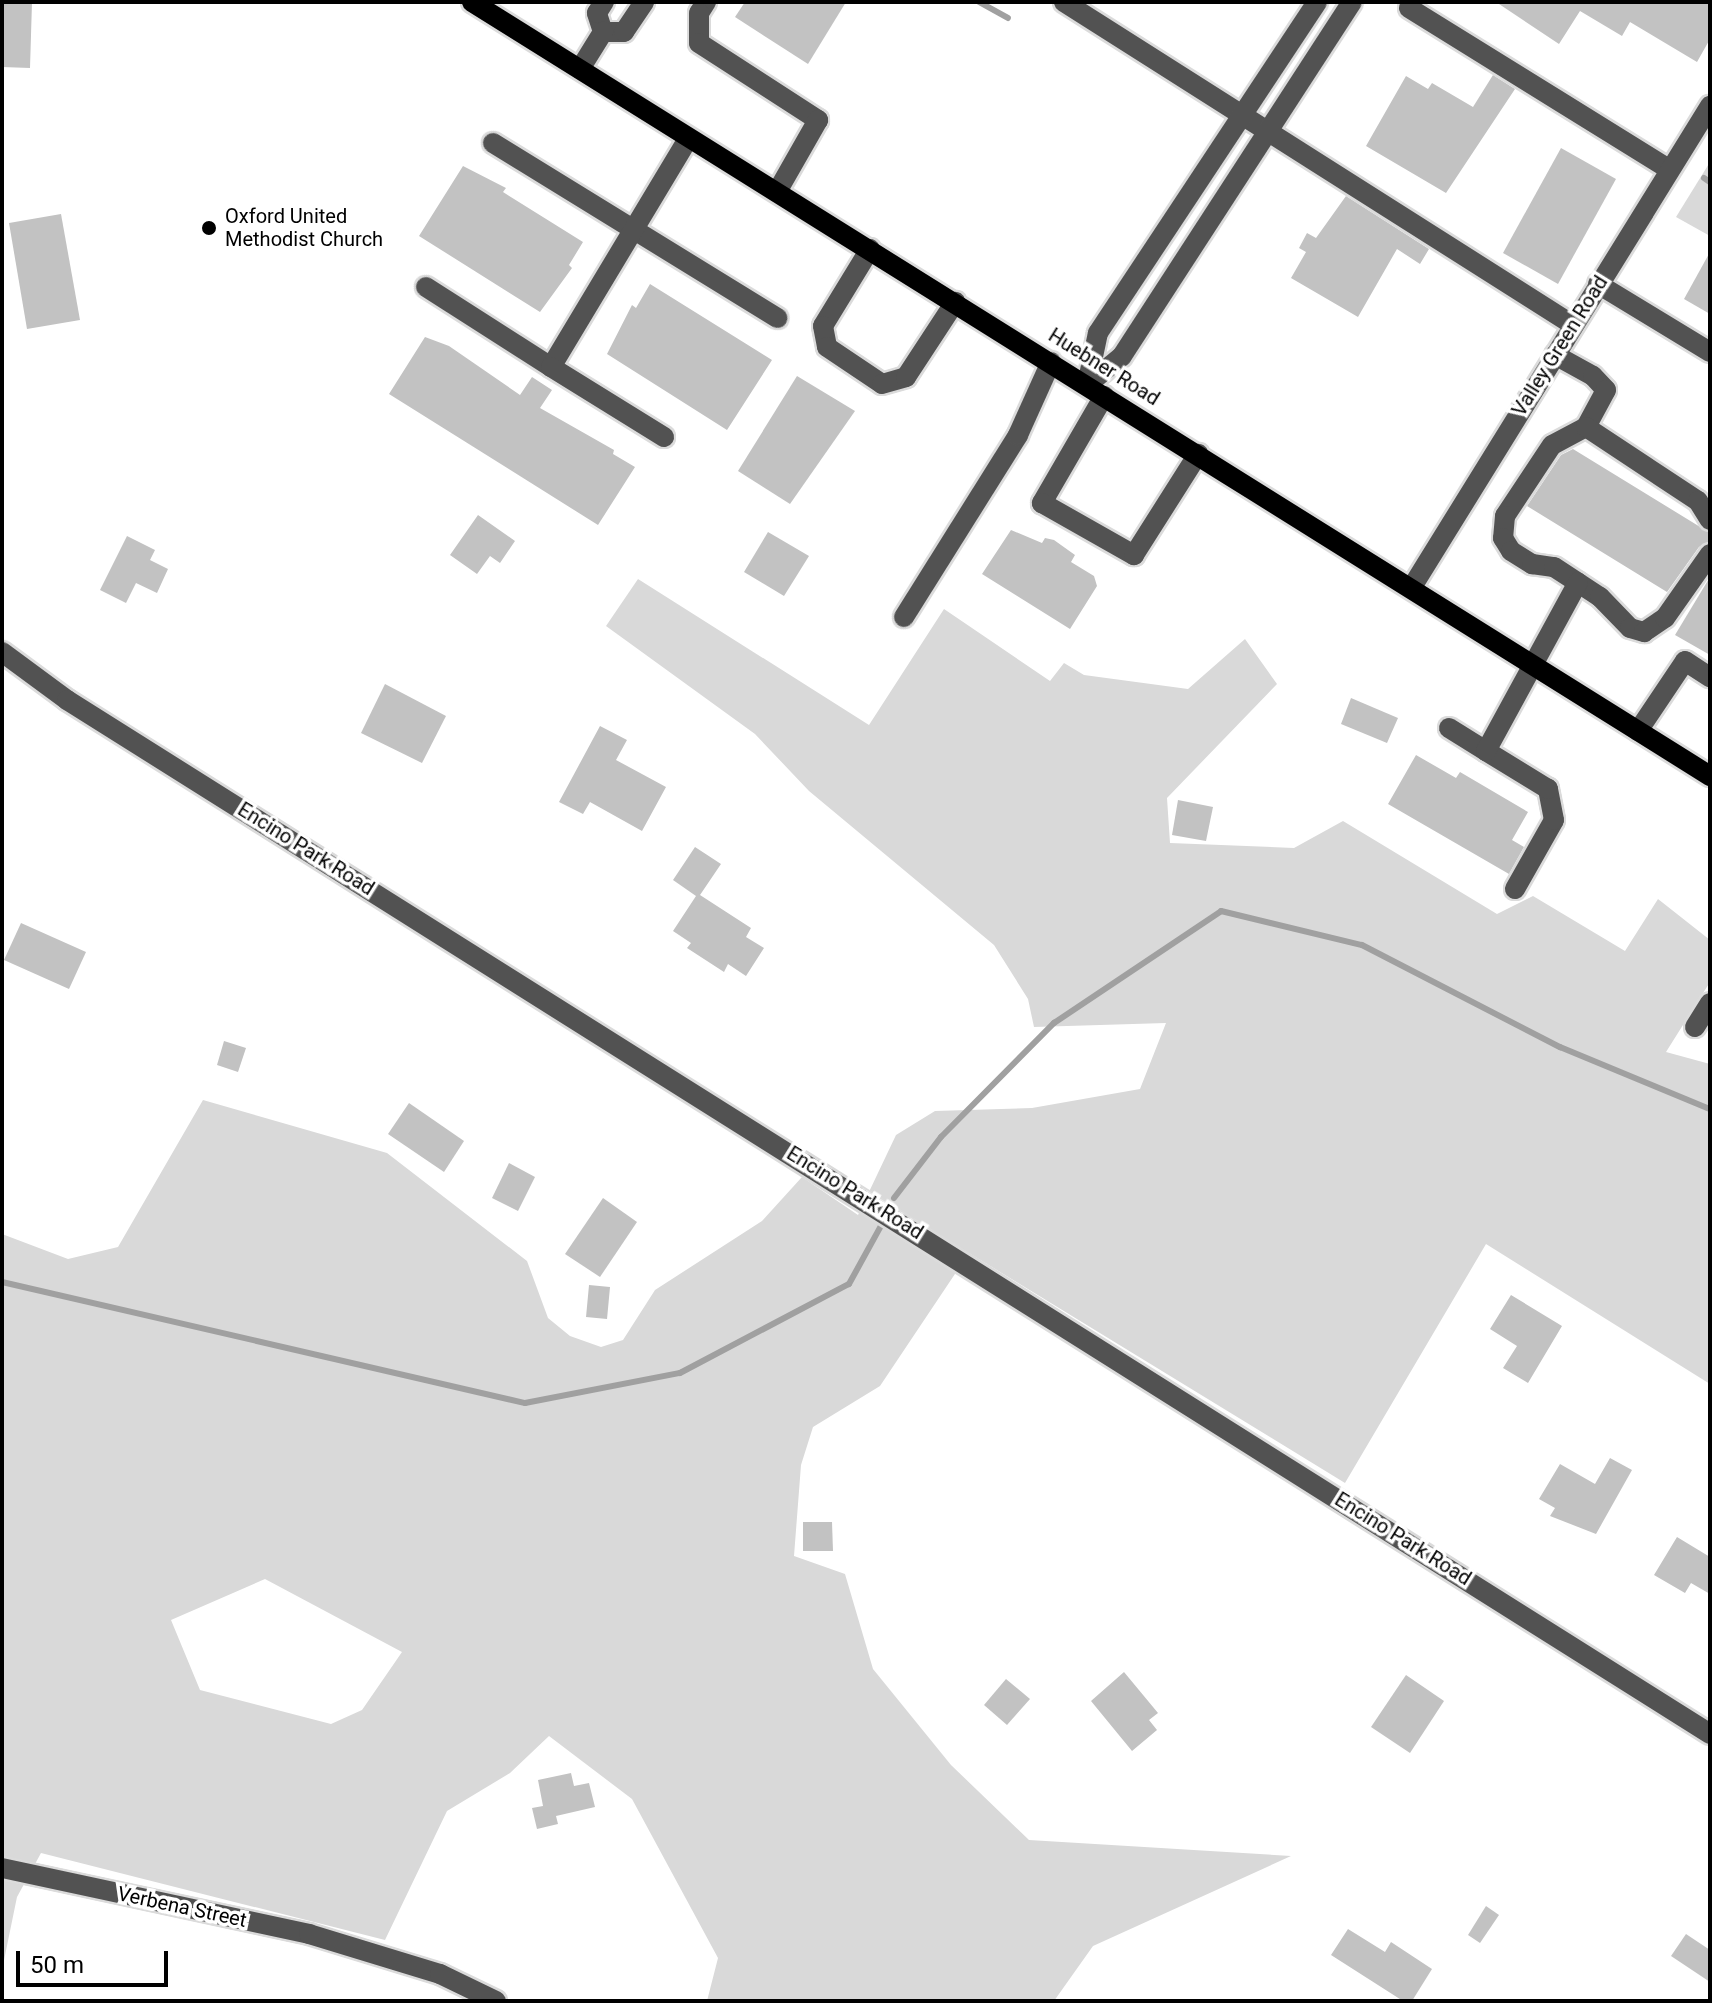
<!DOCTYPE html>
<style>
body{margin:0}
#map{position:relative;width:1712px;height:2003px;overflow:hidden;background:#fff;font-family:Roboto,sans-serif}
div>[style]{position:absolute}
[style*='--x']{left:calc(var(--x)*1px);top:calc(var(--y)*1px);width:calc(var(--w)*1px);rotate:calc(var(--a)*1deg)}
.green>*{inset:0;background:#d9d9d9}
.stream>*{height:6px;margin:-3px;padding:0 3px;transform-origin:3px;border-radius:3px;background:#a0a0a0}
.building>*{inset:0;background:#c2c2c2}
.roads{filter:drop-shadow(2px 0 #dbdbdb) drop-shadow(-2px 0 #dbdbdb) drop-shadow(0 2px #dbdbdb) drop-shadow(0 -2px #dbdbdb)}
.minor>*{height:20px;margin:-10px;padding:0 10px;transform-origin:10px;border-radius:10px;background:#525252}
.major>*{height:20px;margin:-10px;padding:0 10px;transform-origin:10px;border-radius:10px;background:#000}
.dots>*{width:22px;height:22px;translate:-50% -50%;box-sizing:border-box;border:4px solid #fff;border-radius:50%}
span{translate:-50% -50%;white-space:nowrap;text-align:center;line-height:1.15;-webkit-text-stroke:7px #fff;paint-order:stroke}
.poi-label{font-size:20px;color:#000}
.left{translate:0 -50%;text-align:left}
.street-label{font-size:20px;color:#000}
.frame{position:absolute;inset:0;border:4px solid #000;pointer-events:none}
.scale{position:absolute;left:16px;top:1951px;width:152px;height:36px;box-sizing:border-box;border:4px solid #000;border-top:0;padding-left:10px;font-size:24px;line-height:28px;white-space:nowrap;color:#000;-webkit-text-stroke:6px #fff;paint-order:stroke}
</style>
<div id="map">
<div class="green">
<i style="clip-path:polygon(1710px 162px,1710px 236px,1676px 217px)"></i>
<i style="clip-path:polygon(evenodd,638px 579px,869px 725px,944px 609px,1050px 681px,1064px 663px,1084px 675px,1188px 689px,1245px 639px,1277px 684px,1167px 798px,1170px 843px,1294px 848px,1343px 821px,1497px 914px,1533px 896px,1625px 951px,1658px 899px,1710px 940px,1710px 982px,1666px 1052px,1710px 1064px,1710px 1384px,1486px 1244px,1345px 1483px,969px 1253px,880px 1386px,813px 1427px,801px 1465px,794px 1556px,845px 1574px,873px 1669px,951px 1765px,1029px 1840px,1291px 1856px,1093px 1946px,1054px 2001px,707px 2001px,718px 1958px,632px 1799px,549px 1736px,510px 1773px,447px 1811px,385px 1940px,41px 1853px,17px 1897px,2px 1970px,2px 1234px,68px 1259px,118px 1247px,203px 1100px,387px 1153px,527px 1261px,548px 1318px,570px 1336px,601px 1347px,623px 1340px,655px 1290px,762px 1221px,802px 1177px,858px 1215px,896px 1135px,935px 1111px,1032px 1108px,1140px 1089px,1166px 1023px,1034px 1027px,1028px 999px,994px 945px,809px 791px,755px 734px,606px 626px,638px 579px,265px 1579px,402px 1652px,362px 1710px,331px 1724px,200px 1690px,171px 1620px,265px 1579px)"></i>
</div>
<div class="stream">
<i style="--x:979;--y:2;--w:33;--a:29"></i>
<i style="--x:1704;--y:178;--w:7;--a:34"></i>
<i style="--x:894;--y:1198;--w:77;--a:-52.4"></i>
<i style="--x:941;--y:1137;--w:161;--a:-45.3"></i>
<i style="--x:1054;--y:1023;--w:201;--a:-33.8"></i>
<i style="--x:1221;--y:911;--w:145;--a:13.6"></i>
<i style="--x:1362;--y:945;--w:223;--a:27.3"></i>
<i style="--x:1560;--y:1047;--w:162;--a:22.5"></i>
<i style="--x:2;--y:1282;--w:537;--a:13.03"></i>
<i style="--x:525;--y:1403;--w:158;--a:-11"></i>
<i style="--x:680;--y:1373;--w:191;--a:-27.8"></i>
<i style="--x:849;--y:1284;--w:68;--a:-61.2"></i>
</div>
<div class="building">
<i style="clip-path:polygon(2px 2px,32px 2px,30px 68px,2px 67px)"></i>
<i style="clip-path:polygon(745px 2px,846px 2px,808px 64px,735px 17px)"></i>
<i style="clip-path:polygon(1496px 2px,1710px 2px,1710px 39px,1697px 62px,1630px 22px,1622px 36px,1580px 11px,1559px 44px)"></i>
<i style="clip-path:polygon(1493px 75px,1515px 89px,1446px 193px,1366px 146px,1406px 76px,1428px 89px,1432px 83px,1473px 107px)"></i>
<i style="clip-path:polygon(1561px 148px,1616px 179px,1558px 284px,1503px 253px)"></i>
<i style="clip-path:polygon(463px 166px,506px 188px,503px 192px,583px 242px,569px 265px,572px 268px,540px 312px,419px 236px)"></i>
<i style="clip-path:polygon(1346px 196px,1429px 249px,1420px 264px,1397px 249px,1358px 317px,1291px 278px,1306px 252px,1299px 248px,1307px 233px,1316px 238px)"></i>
<i style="clip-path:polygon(61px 214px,80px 320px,27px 329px,9px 223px)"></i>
<i style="clip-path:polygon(1710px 252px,1710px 314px,1684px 299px)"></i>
<i style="clip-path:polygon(650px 284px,772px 360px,727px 430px,607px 354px,632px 305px,636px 308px)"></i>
<i style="clip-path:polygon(425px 337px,449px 346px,520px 395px,532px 377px,552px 390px,540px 408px,614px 450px,613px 454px,635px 467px,598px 525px,389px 394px)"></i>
<i style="clip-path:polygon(797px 376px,855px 411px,790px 504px,738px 471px)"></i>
<i style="clip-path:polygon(1573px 449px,1710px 533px,1710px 541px,1699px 547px,1667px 592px,1527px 506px,1561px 455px)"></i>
<i style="clip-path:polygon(478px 515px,515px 541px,500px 563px,490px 556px,477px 574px,450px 555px)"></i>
<i style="clip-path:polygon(1011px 530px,1042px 543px,1045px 538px,1054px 540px,1075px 555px,1071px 562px,1094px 576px,1097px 586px,1070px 629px,982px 574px)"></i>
<i style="clip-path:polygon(768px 532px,809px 556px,784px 596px,744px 572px)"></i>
<i style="clip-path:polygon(127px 536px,155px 550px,150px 560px,168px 569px,157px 593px,136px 583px,126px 603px,100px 590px)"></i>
<i style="clip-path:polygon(1710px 577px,1710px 655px,1675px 635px)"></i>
<i style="clip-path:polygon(385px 684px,446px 716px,422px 763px,361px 733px)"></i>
<i style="clip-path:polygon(1351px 698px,1398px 718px,1387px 743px,1341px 724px)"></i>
<i style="clip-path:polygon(600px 726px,627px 740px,616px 760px,666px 787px,642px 831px,590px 802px,583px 814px,559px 802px)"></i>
<i style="clip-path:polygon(1416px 755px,1456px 778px,1460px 772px,1528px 812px,1512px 840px,1524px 847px,1509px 874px,1388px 804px)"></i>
<i style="clip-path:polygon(1178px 800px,1213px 807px,1206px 841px,1172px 835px)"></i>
<i style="clip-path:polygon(695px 847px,721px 864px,700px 895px,751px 928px,746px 937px,764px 948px,746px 976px,728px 964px,724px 972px,687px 948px,691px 943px,673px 931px,696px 896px,673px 880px)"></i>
<i style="clip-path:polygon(21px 923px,86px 952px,69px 989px,4px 960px)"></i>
<i style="clip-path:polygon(224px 1041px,246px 1048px,238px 1072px,217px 1065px)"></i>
<i style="clip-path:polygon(409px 1103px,464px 1141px,444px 1172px,388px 1134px)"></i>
<i style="clip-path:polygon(509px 1163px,535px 1177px,518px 1211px,492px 1198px)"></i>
<i style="clip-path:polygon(603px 1198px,637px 1222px,600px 1277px,565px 1254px)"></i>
<i style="clip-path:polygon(589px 1285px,610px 1287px,607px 1319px,586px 1317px)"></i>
<i style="clip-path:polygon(1511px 1295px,1562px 1326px,1528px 1383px,1503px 1368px,1517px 1346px,1490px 1329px)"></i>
<i style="clip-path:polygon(1610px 1458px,1632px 1470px,1596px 1534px,1550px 1516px,1555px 1508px,1539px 1499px,1560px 1464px,1595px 1484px)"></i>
<i style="clip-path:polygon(803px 1522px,832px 1522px,833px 1551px,803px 1551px)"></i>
<i style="clip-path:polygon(1677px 1537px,1710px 1557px,1710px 1594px,1691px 1583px,1685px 1593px,1654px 1575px)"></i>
<i style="clip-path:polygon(1124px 1672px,1158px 1713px,1149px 1720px,1157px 1730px,1132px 1751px,1091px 1701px)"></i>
<i style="clip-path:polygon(1406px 1675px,1444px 1701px,1410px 1753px,1371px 1727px)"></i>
<i style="clip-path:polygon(1006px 1679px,1030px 1699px,1007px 1725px,984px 1705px)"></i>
<i style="clip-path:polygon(571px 1773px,574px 1786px,589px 1783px,595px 1807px,556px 1816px,558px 1824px,537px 1829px,532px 1808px,543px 1806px,538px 1780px)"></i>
<i style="clip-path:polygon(1486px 1906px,1499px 1915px,1480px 1943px,1468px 1935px)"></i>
<i style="clip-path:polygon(1348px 1929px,1385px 1952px,1391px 1942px,1432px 1969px,1412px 2001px,1403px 2001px,1331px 1955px)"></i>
<i style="clip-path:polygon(1686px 1934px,1710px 1950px,1710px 1982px,1671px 1956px)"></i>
</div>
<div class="roads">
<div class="minor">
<i style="--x:706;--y:2;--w:13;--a:122"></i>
<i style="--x:699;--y:13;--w:30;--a:90"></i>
<i style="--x:699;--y:43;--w:142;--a:32.9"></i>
<i style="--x:818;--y:120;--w:83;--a:119.7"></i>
<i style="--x:1064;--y:2;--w:603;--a:32.4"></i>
<i style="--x:1409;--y:8;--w:306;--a:31.8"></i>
<i style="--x:603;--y:32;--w:21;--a:0"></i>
<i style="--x:624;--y:32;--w:36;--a:-56"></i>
<i style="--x:603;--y:32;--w:20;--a:-108"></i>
<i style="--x:597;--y:13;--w:13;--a:-58"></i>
<i style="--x:580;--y:69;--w:44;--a:-58.1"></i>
<i style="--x:493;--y:143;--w:334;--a:31.6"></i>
<i style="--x:870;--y:249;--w:90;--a:121.4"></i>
<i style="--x:823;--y:326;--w:21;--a:79"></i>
<i style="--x:827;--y:347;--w:66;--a:33.9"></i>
<i style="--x:882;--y:384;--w:25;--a:-16"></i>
<i style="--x:906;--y:377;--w:90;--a:-56.8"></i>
<i style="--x:1598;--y:284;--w:131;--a:31.3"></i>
<i style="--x:426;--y:287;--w:148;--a:32.6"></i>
<i style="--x:551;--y:367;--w:266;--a:-59"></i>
<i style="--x:1555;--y:355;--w:43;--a:28.9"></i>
<i style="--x:1593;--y:376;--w:19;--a:47"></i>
<i style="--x:1606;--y:390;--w:42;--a:118.4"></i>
<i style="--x:1586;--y:427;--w:38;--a:152"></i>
<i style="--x:1552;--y:445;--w:85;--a:123.5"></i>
<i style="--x:1505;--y:516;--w:22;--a:95"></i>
<i style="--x:1503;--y:538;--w:15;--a:58"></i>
<i style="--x:1511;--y:551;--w:25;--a:32"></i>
<i style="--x:1532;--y:564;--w:22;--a:8"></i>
<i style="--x:1554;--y:567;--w:55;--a:33.1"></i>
<i style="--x:1600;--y:597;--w:43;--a:45.9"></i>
<i style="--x:1630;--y:628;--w:15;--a:16"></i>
<i style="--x:1644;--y:632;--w:25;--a:-34"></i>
<i style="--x:1665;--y:618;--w:78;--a:-54.9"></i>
<i style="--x:551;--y:367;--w:133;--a:31.8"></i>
<i style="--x:1087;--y:385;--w:45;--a:-39.6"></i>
<i style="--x:1122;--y:356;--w:422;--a:-57"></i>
<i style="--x:1087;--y:385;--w:53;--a:-78.1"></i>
<i style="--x:1098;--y:333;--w:397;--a:-56.5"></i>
<i style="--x:1104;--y:396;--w:124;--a:120.1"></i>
<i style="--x:1042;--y:503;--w:106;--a:29.5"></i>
<i style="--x:1134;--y:555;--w:120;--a:-57.6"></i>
<i style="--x:1586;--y:427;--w:134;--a:33.5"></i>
<i style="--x:1698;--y:501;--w:22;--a:58"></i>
<i style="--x:1412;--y:587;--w:566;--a:-58.22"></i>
<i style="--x:904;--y:617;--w:215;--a:-57.9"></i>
<i style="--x:1018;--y:435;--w:80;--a:-65.7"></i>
<i style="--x:2;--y:652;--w:81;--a:36.4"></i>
<i style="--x:67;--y:700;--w:1941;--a:32.18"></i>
<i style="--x:1449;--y:728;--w:44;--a:31.9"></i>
<i style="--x:1638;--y:731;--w:84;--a:-56.1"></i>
<i style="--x:1685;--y:661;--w:30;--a:33"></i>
<i style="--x:1515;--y:889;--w:79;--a:-60.5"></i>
<i style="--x:1554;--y:820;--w:32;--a:-101"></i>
<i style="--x:1548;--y:789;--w:73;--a:-148.5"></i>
<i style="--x:1486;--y:751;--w:192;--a:-61.4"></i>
<i style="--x:1695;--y:1027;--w:28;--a:-58"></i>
<i style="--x:2;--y:1868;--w:314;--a:12.1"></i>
<i style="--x:309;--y:1934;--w:137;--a:17"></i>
<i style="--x:440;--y:1974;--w:62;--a:25.7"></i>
</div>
<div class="major">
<i style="--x:472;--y:2;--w:1460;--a:32.01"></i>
</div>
</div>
<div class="dots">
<i style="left:209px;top:228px;background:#000"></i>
</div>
<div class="poi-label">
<span class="left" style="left:225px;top:228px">Oxford United<br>Methodist Church</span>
</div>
<div class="street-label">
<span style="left:1560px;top:346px;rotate:-58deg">Valley Green Road</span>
<span style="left:1104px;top:367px;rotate:32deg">Huebner Road</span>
<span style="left:306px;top:849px;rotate:32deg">Encino Park Road</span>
<span style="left:855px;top:1193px;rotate:32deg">Encino Park Road</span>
<span style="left:1403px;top:1539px;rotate:32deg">Encino Park Road</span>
<span style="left:182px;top:1907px;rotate:12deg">Verbena Street</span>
</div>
<div class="frame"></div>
<div class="scale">50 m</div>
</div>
